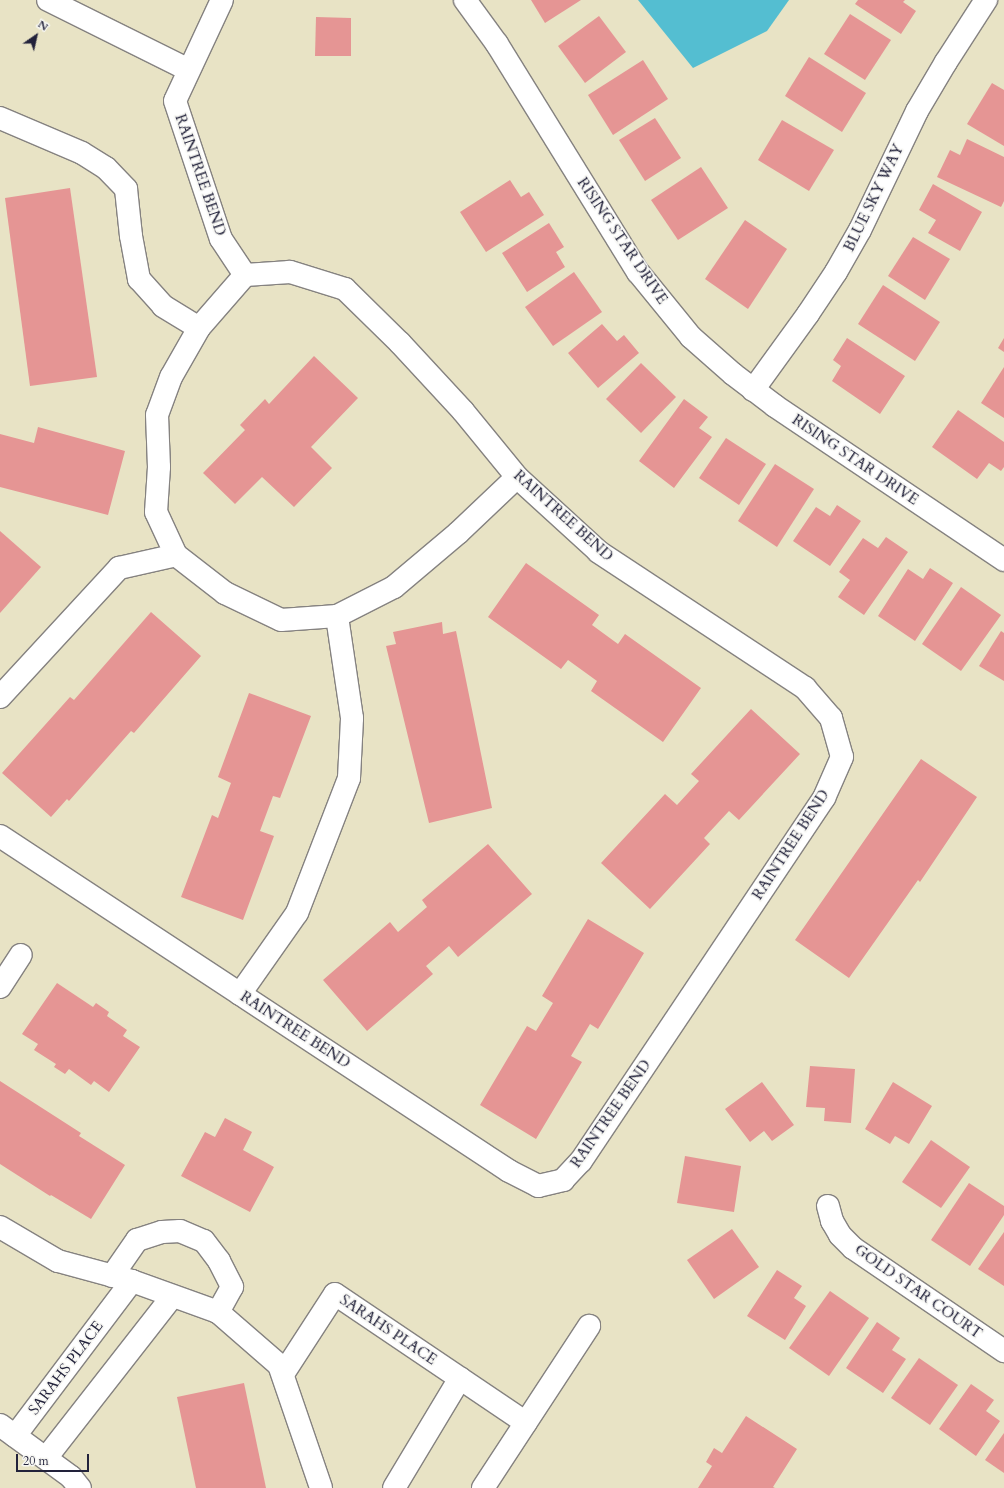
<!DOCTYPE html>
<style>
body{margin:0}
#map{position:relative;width:1004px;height:1488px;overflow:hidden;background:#e8e3c5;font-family:Cardo,serif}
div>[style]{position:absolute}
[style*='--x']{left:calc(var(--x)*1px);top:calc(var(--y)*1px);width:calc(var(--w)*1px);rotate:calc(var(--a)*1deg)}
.water>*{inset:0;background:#54bed1}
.building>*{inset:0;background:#e59594}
.roads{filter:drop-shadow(1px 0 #858280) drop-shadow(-1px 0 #858280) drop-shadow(0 1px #858280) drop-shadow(0 -1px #858280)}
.minor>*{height:22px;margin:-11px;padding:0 11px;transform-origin:11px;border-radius:11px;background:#fff}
span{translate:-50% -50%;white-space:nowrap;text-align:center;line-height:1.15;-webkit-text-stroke:3px #f6f6f2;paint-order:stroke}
.street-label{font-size:15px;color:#22223b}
.north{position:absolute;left:16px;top:16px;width:40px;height:40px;-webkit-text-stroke:3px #f6f6f2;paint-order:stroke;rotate:34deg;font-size:11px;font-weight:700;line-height:16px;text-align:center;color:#22223b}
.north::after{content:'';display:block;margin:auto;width:14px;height:18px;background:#22223b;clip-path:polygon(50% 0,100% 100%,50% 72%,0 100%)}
.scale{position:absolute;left:16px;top:1454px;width:73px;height:18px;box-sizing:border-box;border:2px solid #22223b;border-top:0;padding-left:5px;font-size:12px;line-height:14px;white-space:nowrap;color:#22223b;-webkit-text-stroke:3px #f6f6f2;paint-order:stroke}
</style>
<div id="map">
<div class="water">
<i style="clip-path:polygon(638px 0,789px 0,767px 31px,693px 68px)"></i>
</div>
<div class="building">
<i style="clip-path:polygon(531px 0,581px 0,545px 23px)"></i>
<i style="clip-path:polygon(858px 0,905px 0,903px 2px,916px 11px,901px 34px,855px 4px)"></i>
<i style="clip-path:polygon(850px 14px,891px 40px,865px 80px,824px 54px)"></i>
<i style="clip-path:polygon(599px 16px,626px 52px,585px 83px,558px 46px)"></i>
<i style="clip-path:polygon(316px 17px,351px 18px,351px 56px,315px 56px)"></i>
<i style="clip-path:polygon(809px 57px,866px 93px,842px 132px,785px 96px)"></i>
<i style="clip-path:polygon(643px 60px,668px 99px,613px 135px,588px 95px)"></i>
<i style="clip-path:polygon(992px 83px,1004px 90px,1004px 146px,967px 124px)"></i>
<i style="clip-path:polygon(655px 118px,681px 158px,645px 181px,619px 140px)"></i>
<i style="clip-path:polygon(782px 120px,834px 150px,809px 191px,758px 160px)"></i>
<i style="clip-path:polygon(967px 139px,1004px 157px,1004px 201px,1001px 207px,937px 177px,950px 150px,960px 155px)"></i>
<i style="clip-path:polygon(701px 167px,728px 208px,678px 240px,651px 200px)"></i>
<i style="clip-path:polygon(510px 180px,521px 197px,529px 192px,544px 215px,486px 252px,460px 212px)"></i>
<i style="clip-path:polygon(933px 184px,982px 212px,960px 251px,928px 233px,936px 220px,919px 210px)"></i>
<i style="clip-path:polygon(70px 188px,97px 377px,30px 386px,5px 198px)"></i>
<i style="clip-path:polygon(745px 220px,787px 249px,748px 309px,705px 279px)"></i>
<i style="clip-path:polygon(549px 223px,564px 247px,556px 252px,565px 267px,527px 292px,502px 253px)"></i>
<i style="clip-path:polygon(913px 237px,950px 259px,925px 300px,888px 276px)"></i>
<i style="clip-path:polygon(574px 272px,602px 312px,553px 346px,525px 307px)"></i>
<i style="clip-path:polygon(883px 285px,940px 322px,915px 361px,858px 324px)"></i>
<i style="clip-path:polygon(602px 324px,617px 341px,624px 335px,639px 353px,598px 388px,568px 353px)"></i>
<i style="clip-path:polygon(847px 338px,905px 376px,880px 414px,832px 381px,841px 366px,833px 360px)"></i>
<i style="clip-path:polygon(1004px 338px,1004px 352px,998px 348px)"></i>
<i style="clip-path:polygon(314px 356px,358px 398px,311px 447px,332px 468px,294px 507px,262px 477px,235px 504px,203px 473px,245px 430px,240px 425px,265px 399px,269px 404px)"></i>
<i style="clip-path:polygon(641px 363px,676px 397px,641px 433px,606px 399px)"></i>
<i style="clip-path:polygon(1004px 367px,1004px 418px,981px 403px)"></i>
<i style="clip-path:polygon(684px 399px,708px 417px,699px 428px,712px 437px,674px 488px,639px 461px)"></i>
<i style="clip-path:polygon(958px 410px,1004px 442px,1004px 467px,1001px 471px,989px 463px,977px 479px,932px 447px)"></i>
<i style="clip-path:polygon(38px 427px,125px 451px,108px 515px,0 487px,0 434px,34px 443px)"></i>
<i style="clip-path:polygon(726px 438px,766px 464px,739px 505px,699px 478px)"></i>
<i style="clip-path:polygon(775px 464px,814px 489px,777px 547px,738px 521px)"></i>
<i style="clip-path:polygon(837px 505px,861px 521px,830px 566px,793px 541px,816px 507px,830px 516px)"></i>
<i style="clip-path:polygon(0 531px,41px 567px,0 613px)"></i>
<i style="clip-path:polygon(886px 537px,908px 552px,864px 615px,838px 597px,850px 580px,839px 572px,863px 538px,878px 548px)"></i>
<i style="clip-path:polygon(526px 563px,599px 615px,592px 625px,618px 644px,625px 634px,701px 688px,663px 742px,591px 691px,597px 681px,568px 660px,561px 669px,488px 617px)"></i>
<i style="clip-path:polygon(930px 568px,953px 583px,915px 641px,878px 616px,908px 569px,923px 579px)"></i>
<i style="clip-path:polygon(961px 587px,1001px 615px,961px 671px,922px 644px)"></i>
<i style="clip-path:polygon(151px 612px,201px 656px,134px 733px,131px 731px,69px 801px,67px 799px,51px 817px,2px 773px,70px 697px,74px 700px)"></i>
<i style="clip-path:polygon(442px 622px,443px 634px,456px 631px,492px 808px,429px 823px,386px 646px,396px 644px,393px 632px)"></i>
<i style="clip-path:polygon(1001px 631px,1004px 633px,1004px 681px,979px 666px)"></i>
<i style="clip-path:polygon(249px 693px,311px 716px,280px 798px,273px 796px,260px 831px,274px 836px,243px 920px,181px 897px,212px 815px,218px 818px,231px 783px,218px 777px)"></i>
<i style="clip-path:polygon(751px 709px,800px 754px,739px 820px,729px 811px,704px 838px,710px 844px,650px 909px,601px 863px,665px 794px,677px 805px,699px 781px,691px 774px)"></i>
<i style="clip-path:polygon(921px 759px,977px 797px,920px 882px,918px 880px,849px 978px,795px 940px)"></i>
<i style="clip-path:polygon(488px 844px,532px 894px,458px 957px,449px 946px,426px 966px,433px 974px,367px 1031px,323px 980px,390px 922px,398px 932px,427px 907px,422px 900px)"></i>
<i style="clip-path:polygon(588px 919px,644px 953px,598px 1029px,590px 1024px,571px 1056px,582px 1062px,536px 1139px,480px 1105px,527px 1026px,536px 1031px,553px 1003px,542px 996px)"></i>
<i style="clip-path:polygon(57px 983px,93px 1007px,96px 1003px,109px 1012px,107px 1016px,127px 1030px,123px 1036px,140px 1047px,109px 1092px,94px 1081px,91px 1085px,69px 1069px,65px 1074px,54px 1067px,56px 1064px,34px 1050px,38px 1044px,22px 1034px)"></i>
<i style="clip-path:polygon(810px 1066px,855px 1069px,851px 1123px,824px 1121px,825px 1108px,806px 1107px)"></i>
<i style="clip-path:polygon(0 1081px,81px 1133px,79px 1136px,125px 1165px,91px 1219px,51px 1195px,50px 1196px,0 1164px)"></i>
<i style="clip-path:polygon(762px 1082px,794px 1125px,772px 1141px,764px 1131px,750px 1142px,725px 1109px)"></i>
<i style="clip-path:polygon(893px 1082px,932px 1106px,909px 1144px,895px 1136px,890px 1144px,865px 1129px)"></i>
<i style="clip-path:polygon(225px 1118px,252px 1132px,243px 1150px,274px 1167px,250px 1212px,181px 1176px,205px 1132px,215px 1137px)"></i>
<i style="clip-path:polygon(931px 1140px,970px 1167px,941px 1208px,902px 1182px)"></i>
<i style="clip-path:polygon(685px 1156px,741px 1166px,734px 1212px,677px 1203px)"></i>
<i style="clip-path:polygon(969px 1183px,1004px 1206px,1004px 1215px,970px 1266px,931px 1240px)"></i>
<i style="clip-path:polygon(732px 1229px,759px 1267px,714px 1299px,687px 1260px)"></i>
<i style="clip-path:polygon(1004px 1232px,1004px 1286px,978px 1269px)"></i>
<i style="clip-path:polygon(777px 1270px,802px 1286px,794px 1298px,806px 1306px,785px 1340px,747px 1316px)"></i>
<i style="clip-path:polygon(830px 1291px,869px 1318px,829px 1376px,789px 1348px)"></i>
<i style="clip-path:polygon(877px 1322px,900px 1338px,892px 1350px,906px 1359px,883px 1393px,846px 1368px)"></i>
<i style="clip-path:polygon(919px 1358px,958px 1385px,930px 1425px,891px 1398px)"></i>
<i style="clip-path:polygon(244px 1383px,266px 1488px,196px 1488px,177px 1397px)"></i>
<i style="clip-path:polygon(971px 1384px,994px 1400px,986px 1411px,1000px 1421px,976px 1456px,939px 1429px)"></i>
<i style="clip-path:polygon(746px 1416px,797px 1449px,773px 1487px,775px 1488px,698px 1488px,712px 1466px,706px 1462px,714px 1448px,722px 1453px)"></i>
<i style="clip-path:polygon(1004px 1433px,1004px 1473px,985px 1460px)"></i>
</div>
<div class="roads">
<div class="minor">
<i style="--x:48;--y:0;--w:157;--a:26.4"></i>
<i style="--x:222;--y:0;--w:111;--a:115"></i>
<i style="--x:175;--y:101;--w:145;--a:71.6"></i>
<i style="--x:221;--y:239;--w:43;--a:56.3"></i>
<i style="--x:465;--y:0;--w:54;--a:54"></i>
<i style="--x:497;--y:44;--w:268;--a:58.3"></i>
<i style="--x:638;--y:272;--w:84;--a:50.8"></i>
<i style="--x:691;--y:337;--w:56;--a:41.4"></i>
<i style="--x:733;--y:374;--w:53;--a:37.3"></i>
<i style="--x:775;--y:406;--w:276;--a:33.9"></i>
<i style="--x:0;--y:118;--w:89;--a:23.1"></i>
<i style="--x:82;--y:153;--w:28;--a:32"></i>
<i style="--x:106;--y:168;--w:29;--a:46"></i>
<i style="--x:126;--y:189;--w:47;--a:83.9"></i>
<i style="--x:131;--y:236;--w:44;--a:79.5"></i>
<i style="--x:139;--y:279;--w:36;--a:48"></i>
<i style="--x:163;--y:306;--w:42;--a:31.4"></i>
<i style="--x:245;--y:275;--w:70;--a:131"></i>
<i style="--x:199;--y:328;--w:56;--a:119.7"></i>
<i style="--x:171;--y:377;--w:40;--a:110.2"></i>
<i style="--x:157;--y:415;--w:52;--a:87.8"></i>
<i style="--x:159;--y:467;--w:45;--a:93.8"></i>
<i style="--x:156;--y:512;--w:47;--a:65.1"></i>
<i style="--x:176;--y:555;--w:62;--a:37.8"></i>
<i style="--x:225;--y:593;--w:62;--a:25.7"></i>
<i style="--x:281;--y:620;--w:56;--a:-4.1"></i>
<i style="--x:337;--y:616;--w:64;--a:-27"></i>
<i style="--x:394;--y:587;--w:84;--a:-40.2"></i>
<i style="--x:458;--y:533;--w:81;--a:-43.5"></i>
<i style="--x:753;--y:390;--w:94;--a:-54.1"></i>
<i style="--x:808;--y:314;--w:50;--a:-56.3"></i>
<i style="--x:836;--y:272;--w:48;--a:-60.3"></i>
<i style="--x:860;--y:230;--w:132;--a:-64.4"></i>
<i style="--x:917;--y:111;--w:57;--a:-59.4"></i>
<i style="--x:946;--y:62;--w:74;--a:-57.2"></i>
<i style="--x:0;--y:697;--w:176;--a:-47.3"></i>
<i style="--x:119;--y:568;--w:58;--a:-12.8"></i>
<i style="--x:0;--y:836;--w:609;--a:33.35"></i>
<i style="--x:509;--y:1171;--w:33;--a:27"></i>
<i style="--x:538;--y:1186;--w:26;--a:-13"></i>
<i style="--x:563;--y:1180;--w:26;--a:-47"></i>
<i style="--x:581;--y:1161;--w:437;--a:-56.2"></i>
<i style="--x:824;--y:798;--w:45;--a:-66.3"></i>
<i style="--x:842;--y:757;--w:41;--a:-105.8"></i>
<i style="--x:831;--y:718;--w:40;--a:-131"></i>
<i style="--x:805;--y:688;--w:247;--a:-146.6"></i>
<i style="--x:599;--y:552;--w:111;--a:-137.6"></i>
<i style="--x:517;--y:477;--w:85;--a:-129.3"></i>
<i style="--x:463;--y:411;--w:93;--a:-132.8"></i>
<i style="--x:400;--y:343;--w:77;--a:-135.5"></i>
<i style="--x:345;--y:289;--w:58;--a:-162.8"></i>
<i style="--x:290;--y:272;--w:45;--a:176.2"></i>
<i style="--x:0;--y:987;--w:38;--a:-57"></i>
<i style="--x:240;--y:994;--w:99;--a:-54.9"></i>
<i style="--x:297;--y:913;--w:145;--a:-68.9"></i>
<i style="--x:349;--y:778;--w:60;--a:-87.1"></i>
<i style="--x:352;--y:718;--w:103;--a:-98.4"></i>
<i style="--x:828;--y:1206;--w:16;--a:75"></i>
<i style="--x:832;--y:1221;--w:16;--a:60"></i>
<i style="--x:840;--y:1235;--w:18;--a:45"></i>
<i style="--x:853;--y:1248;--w:183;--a:34.3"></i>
<i style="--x:0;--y:1227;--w:67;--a:30.4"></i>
<i style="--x:58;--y:1261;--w:77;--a:15.1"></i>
<i style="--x:132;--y:1281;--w:91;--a:19.8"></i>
<i style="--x:218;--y:1312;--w:81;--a:41"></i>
<i style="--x:279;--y:1365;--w:130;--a:71.1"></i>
<i style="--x:112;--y:1276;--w:44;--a:-55.2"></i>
<i style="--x:137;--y:1240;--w:26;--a:-18"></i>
<i style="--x:162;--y:1232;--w:18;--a:-3"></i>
<i style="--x:180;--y:1231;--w:26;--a:23"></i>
<i style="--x:204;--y:1241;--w:25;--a:53"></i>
<i style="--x:219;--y:1261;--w:29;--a:63"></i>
<i style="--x:232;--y:1287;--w:29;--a:119"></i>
<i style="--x:283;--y:1374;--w:95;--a:-57"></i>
<i style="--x:335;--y:1294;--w:230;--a:34"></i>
<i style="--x:0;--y:1425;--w:88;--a:36.2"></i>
<i style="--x:71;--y:1477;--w:14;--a:51"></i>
<i style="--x:15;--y:1436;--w:194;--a:-53"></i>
<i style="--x:46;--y:1458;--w:204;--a:-52"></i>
<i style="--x:394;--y:1488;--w:128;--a:-59"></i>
<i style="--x:483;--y:1488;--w:194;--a:-56.8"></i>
</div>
</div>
<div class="street-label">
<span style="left:200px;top:175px;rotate:71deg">RAINTREE BEND</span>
<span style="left:874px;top:198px;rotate:-64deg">BLUE SKY WAY</span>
<span style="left:622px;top:241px;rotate:56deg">RISING STAR DRIVE</span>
<span style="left:855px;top:460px;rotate:34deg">RISING STAR DRIVE</span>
<span style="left:563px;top:516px;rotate:42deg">RAINTREE BEND</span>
<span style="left:791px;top:845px;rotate:-57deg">RAINTREE BEND</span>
<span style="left:295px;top:1030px;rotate:33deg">RAINTREE BEND</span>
<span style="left:611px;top:1114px;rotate:-55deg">RAINTREE BEND</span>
<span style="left:918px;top:1292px;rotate:35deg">GOLD STAR COURT</span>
<span style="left:388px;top:1330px;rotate:34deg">SARAHS PLACE</span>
<span style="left:66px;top:1368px;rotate:-53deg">SARAHS PLACE</span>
</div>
<div class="north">N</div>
<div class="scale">20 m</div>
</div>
